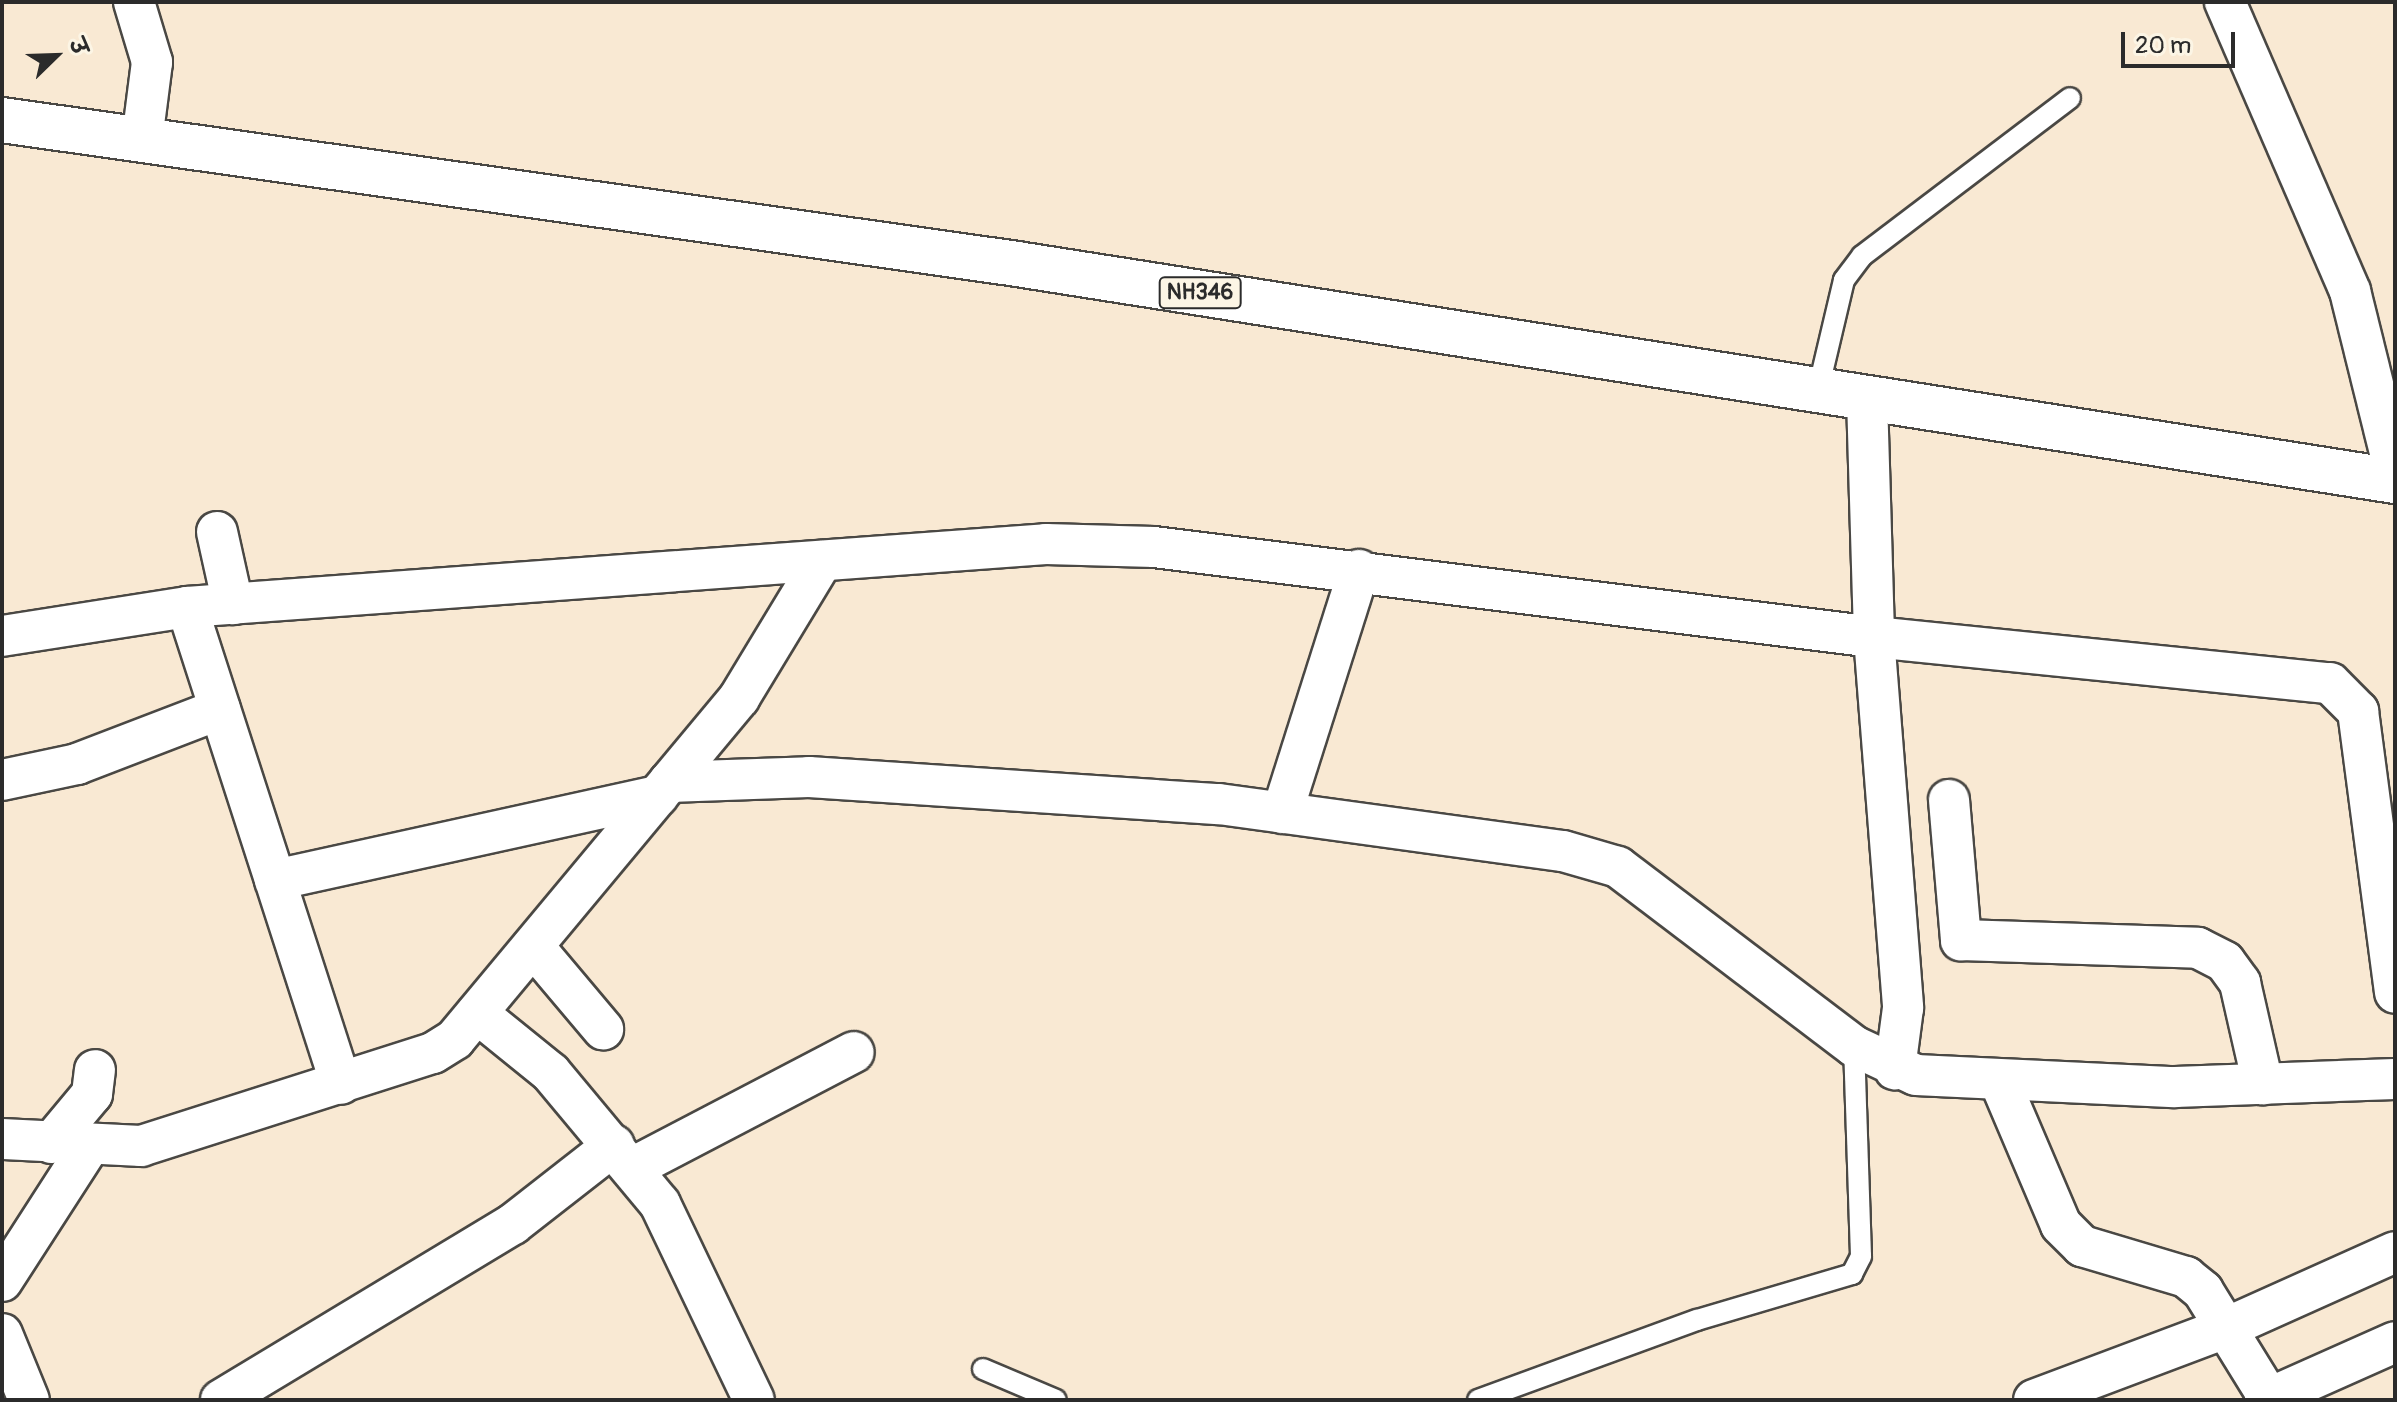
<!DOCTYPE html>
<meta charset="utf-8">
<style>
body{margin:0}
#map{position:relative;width:2397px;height:1402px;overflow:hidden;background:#f9e9d3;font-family:Pangolin,"Playpen Sans Deva",sans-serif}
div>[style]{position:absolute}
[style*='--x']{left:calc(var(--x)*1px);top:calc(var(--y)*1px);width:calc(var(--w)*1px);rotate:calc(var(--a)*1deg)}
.roads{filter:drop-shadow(2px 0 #4a4844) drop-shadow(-2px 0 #4a4844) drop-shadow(0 2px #4a4844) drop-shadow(0 -2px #4a4844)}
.lane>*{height:20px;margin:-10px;padding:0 10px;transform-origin:10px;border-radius:10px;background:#fff}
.street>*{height:40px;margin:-20px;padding:0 20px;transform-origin:20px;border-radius:20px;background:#fff}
.highway>*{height:44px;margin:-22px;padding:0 22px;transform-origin:22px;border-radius:22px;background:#fff}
span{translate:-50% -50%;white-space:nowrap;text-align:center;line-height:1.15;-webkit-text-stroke:8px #fcf5e5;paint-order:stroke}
.shield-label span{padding:2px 6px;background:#fcf5e5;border:2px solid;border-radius:6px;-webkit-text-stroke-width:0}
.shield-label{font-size:22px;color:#2b2b2b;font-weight:700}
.frame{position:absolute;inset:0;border:4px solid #2b2b2b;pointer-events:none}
.north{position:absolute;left:16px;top:16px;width:80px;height:80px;-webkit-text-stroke:6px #fcf5e5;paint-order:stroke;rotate:67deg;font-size:22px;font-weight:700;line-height:32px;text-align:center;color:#2b2b2b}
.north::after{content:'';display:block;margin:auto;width:28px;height:36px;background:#2b2b2b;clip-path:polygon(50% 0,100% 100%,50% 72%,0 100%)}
.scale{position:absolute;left:2121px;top:32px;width:114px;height:36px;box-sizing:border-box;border:4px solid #2b2b2b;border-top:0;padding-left:10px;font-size:24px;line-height:28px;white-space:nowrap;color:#2b2b2b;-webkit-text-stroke:6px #fcf5e5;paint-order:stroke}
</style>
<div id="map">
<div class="roads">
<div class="lane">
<i style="--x:1818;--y:390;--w:113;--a:-76.7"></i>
<i style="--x:1844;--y:280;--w:30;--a:-53"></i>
<i style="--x:1862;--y:256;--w:261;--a:-37.2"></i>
<i style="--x:983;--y:1369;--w:79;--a:23"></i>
<i style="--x:1478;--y:1400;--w:233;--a:-20.1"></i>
<i style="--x:1697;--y:1320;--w:162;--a:-16.5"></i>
<i style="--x:1852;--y:1274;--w:20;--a:-63"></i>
<i style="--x:1861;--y:1256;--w:210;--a:-91.9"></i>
</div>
<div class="street">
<i style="--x:134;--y:2;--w:63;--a:73.3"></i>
<i style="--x:152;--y:62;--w:79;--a:97.3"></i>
<i style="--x:2225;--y:2;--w:315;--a:66.6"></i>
<i style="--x:2350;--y:291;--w:187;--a:76.1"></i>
<i style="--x:1867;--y:398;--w:239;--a:88.3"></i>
<i style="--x:1874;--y:637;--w:372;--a:85.5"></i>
<i style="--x:1903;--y:1008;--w:62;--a:97.5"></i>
<i style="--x:217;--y:532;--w:74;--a:77.5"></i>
<i style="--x:187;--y:607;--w:501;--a:72.11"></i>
<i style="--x:2;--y:636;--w:187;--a:-8.9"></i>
<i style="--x:187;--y:607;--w:861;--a:-4.19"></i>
<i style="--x:1046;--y:544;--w:108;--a:1.6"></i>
<i style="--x:1154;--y:547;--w:726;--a:7.13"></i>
<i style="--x:1874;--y:637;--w:458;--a:5.8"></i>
<i style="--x:2330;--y:683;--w:40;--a:45"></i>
<i style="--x:2358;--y:711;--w:284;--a:82.5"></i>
<i style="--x:2;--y:780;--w:77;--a:-12"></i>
<i style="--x:77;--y:764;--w:153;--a:-21"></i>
<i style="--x:669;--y:782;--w:140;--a:-2"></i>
<i style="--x:809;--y:777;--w:411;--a:3.8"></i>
<i style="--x:1219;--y:804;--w:347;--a:7.8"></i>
<i style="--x:1563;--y:851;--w:57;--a:16.2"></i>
<i style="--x:1618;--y:867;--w:296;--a:37.2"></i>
<i style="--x:1854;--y:1046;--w:68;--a:25.1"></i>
<i style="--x:1916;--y:1075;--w:259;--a:2.7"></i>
<i style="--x:2175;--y:1087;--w:220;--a:-2.1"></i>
<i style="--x:1949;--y:800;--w:141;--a:85.1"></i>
<i style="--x:1961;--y:940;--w:237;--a:1.9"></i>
<i style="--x:2198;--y:948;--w:30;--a:27"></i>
<i style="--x:2225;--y:962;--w:26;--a:54"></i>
<i style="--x:2240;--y:983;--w:104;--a:77.2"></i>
<i style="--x:1282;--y:813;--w:255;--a:-72.4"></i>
<i style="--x:275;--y:880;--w:392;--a:-12.4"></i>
<i style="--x:533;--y:946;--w:109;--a:49.9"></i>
<i style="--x:477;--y:1013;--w:95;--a:39"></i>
<i style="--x:551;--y:1073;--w:170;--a:50.2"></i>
<i style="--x:660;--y:1204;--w:217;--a:64.4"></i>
<i style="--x:2000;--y:1082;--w:155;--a:66.9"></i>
<i style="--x:2061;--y:1225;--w:30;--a:45"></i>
<i style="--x:2082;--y:1246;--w:109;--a:16.6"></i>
<i style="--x:2186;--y:1277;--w:22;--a:39"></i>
<i style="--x:2203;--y:1291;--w:126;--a:58.3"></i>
<i style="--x:2;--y:1139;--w:139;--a:2.9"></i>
<i style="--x:141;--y:1146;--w:306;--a:-17.7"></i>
<i style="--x:433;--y:1053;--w:26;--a:-32"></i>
<i style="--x:455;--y:1039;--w:444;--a:-50.2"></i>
<i style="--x:739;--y:698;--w:160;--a:-58.8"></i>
<i style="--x:51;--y:1143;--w:64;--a:-50.1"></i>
<i style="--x:92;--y:1094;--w:24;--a:-83"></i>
<i style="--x:632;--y:1168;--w:250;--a:-27.6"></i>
<i style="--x:2;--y:1281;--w:161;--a:-57.2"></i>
<i style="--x:2;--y:1334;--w:71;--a:67.8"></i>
<i style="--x:221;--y:1400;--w:341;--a:-31.1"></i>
<i style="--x:513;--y:1224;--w:128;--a:-38"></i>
<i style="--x:2034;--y:1400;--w:205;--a:-20.6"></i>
<i style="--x:2226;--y:1328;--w:185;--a:-24.2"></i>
<i style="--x:2265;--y:1400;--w:142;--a:-24"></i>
</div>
<div class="highway">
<i style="--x:2;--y:120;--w:1025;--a:8.07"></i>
<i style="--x:1017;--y:264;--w:1395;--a:8.95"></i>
</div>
</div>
<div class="shield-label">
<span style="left:1200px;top:293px">NH346</span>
</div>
<div class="frame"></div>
<div class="north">उ</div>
<div class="scale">20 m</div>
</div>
